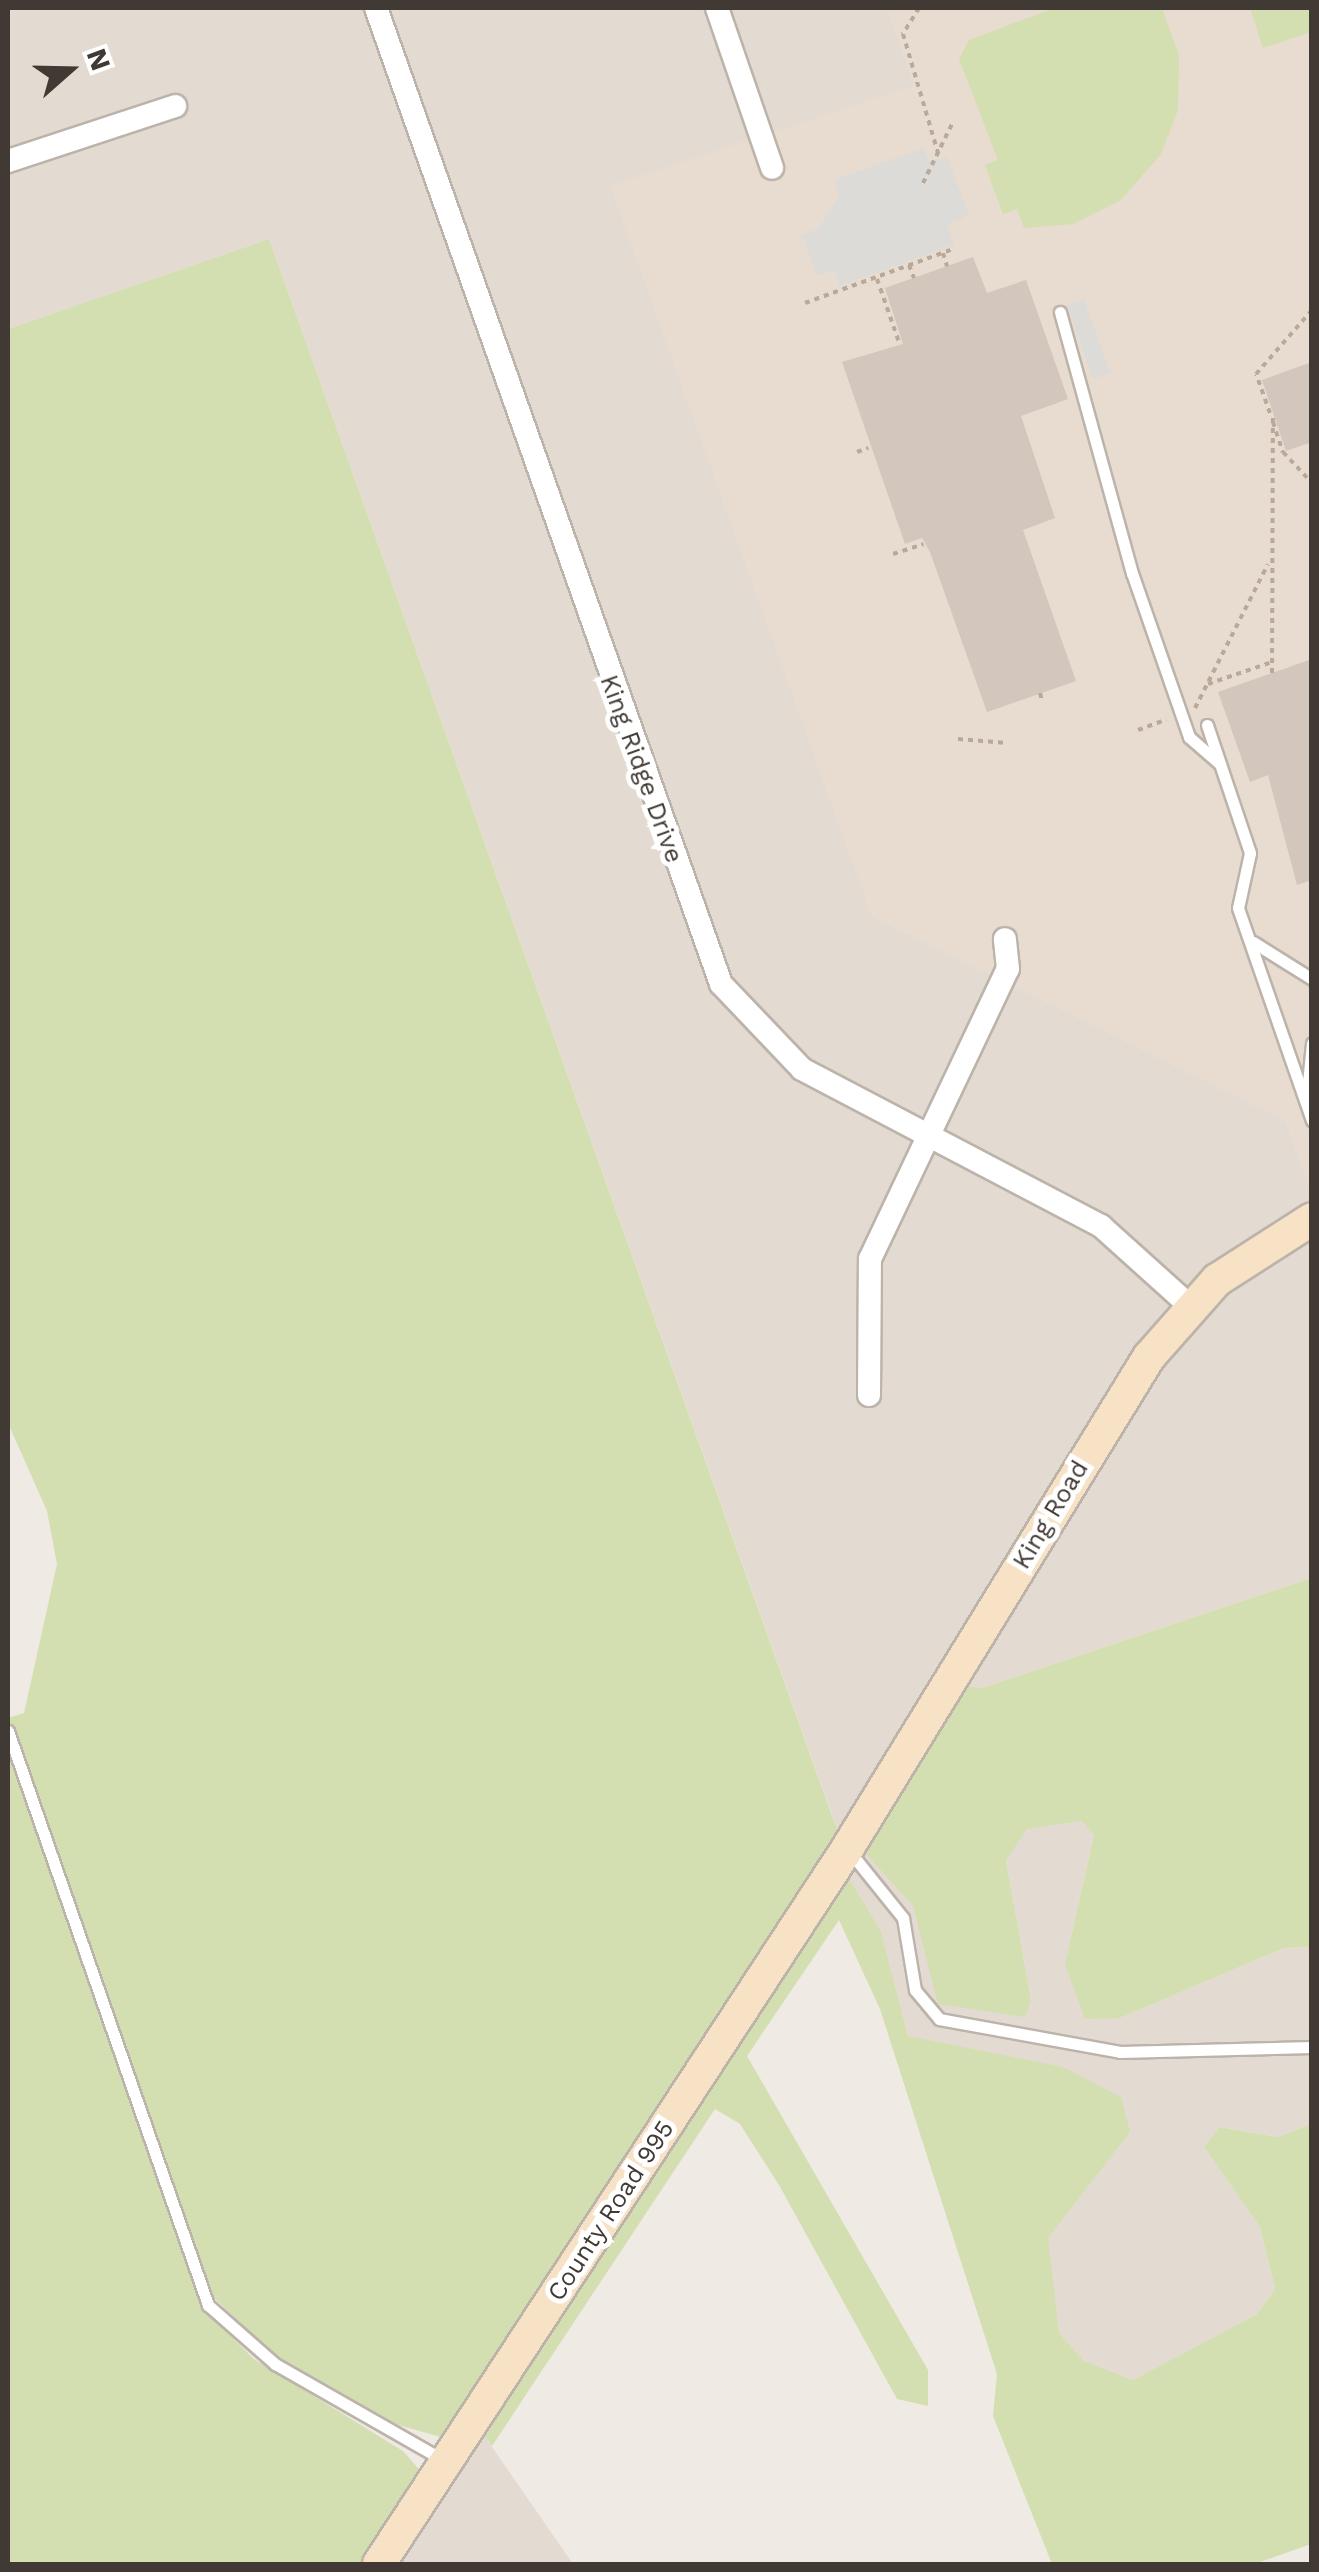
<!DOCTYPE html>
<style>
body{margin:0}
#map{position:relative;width:1319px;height:2572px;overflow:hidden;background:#efeae4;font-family:"Work Sans",sans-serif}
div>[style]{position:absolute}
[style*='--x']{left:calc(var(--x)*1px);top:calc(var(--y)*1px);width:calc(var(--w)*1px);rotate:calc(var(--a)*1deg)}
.residential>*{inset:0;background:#e3dad2}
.education>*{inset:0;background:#e7dccf}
.green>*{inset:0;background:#d3dfb0}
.parking>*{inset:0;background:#dddbd8}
.building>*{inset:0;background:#d2c6bd}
.path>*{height:4px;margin-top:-2px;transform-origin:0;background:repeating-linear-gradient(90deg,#b9a99a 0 5px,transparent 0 10px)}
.roads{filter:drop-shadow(2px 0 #bcb3aa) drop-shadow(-2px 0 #bcb3aa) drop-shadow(0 2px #bcb3aa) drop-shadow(0 -2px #bcb3aa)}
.lane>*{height:11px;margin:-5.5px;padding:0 5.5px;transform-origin:5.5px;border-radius:5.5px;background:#fff}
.street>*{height:22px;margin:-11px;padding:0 11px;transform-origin:11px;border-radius:11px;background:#fff}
.secondary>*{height:32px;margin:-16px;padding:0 16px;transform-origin:16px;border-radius:16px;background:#f7e2c6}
span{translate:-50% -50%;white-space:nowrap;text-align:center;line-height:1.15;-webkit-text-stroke:10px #fff;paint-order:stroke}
.street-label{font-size:25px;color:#413a34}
.frame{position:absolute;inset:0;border:10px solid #413a34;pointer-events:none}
.north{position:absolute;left:20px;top:20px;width:100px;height:100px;-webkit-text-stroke:8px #fff;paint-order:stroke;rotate:70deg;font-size:28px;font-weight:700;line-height:40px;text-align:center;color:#413a34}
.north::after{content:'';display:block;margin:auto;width:35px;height:45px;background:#413a34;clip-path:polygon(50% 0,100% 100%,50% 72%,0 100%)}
</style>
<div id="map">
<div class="residential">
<i style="clip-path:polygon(8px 8px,887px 8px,914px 84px,871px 915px,1286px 1121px,1311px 1192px,1311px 1578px,982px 1688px,869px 1856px,913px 1906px,939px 2004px,1031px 2000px,1006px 1859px,1026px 1829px,1083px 1821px,1094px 1835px,1065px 1964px,1120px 2018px,1284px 1948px,1311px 1947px,1311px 2124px,1278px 2137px,1221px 2127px,1204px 2147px,1260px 2227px,1275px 2289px,1257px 2314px,1133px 2380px,1084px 2361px,1059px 2333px,1047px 2238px,1130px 2132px,966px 2049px,908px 2036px,881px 1931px,844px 1870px,834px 1820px,269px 239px,8px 329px)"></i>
<i style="clip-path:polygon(481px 2431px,573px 2564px,393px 2564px)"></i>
</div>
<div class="education">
<i style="clip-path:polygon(887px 8px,1311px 8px,1311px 1192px,1286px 1121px,871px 915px,610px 186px,914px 85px)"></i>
</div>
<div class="green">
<i style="clip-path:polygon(1054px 8px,1162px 8px,1179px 55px,1178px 110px,1161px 154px,1121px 200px,1073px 224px,1024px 228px,1017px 209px,1003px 214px,985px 165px,998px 160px,959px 59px,969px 40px)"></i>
<i style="clip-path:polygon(1250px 8px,1311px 8px,1311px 32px,1263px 48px)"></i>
<i style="clip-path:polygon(269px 239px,840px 1838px,451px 2440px,388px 2422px,276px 2357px,209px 2293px,8px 1718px,24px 1713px,57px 1564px,47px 1511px,8px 1423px,8px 329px)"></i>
<i style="clip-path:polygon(1311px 1578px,1311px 1947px,1284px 1948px,1120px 2018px,1085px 2019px,1065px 1964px,1094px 1835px,1082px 1821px,1027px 1829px,1006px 1860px,1031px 2000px,1025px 2017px,938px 2004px,913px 1906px,859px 1846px,959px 1686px,982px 1688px)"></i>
<i style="clip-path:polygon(8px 1748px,205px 2311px,254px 2359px,403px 2451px,425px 2476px,367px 2564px,8px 2564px)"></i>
<i style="clip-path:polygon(844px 1870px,881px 1931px,908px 2036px,1063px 2067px,1121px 2097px,1130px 2132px,1048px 2238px,1059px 2333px,1084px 2361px,1133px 2380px,1257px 2314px,1275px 2289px,1260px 2227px,1204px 2147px,1220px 2127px,1278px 2137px,1311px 2124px,1311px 2544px,1254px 2564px,1052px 2564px,993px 2416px,997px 2374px,880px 2009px,839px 1920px,747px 2056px,928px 2370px,928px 2406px,897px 2399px,779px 2185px,740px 2124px,715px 2109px,492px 2446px,481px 2431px)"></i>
</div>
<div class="parking">
<i style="clip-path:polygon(924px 148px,929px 161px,947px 157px,969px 215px,947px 225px,954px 245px,840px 286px,834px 270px,817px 276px,802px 235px,818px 229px,839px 196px,834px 180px)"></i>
<i style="clip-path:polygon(1084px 299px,1110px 373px,1093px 379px,1067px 305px)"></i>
</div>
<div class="building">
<i style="clip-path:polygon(973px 257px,987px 293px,1026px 280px,1068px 399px,1021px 416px,1055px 518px,1023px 530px,1076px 681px,987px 712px,930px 552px,922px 538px,905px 544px,842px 362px,903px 344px,885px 288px)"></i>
<i style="clip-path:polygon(1312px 362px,1312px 442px,1286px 451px,1262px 380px)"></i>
<i style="clip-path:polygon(1312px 659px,1312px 880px,1297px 885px,1268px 775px,1250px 782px,1218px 692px)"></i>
</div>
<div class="path">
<i style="--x:919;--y:8;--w:31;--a:122"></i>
<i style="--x:903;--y:34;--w:124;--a:73.6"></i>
<i style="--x:923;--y:183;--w:68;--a:-63.8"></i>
<i style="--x:943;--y:253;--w:14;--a:73"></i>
<i style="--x:909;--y:265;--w:14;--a:69"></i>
<i style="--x:877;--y:279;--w:70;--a:70.8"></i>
<i style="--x:805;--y:303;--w:158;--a:-20"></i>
<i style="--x:1270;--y:413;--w:41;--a:-109.7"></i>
<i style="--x:1256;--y:374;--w:85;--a:-48.8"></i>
<i style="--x:1273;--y:422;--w:32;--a:72"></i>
<i style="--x:1283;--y:452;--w:42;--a:46.9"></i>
<i style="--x:857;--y:452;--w:12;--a:-20"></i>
<i style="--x:893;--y:554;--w:32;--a:-18"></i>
<i style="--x:1272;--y:673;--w:259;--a:-89.8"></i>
<i style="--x:1208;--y:684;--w:65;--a:-19"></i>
<i style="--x:1040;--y:693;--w:8;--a:76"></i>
<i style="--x:1195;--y:708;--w:161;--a:-63.1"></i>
<i style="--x:1138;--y:730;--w:30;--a:-20"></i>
<i style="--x:958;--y:739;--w:49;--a:4.7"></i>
</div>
<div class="roads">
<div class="lane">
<i style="--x:1060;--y:312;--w:271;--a:74.6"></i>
<i style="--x:1132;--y:573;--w:174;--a:70.8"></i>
<i style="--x:1189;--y:737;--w:41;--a:41.1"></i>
<i style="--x:1207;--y:725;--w:135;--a:71.4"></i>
<i style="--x:1250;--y:853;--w:56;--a:102.3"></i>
<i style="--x:1238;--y:908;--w:225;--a:70.8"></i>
<i style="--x:1253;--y:942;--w:70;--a:32.1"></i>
<i style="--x:1307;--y:1093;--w:50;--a:-84.3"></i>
<i style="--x:8;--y:1731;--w:608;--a:70.79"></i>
<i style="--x:208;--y:2305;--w:89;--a:41.4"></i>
<i style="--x:275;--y:2364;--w:193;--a:29.7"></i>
<i style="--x:850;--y:1852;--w:85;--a:51.2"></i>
<i style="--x:903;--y:1918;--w:73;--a:80.5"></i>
<i style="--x:915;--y:1990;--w:38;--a:50"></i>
<i style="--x:939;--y:2019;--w:184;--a:10.3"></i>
<i style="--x:1120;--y:2052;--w:192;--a:-1.5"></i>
</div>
<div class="street">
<i style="--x:376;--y:8;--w:1035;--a:70.53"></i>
<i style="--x:721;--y:984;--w:117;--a:46.4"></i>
<i style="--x:802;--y:1069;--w:338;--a:27.7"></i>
<i style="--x:1101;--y:1226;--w:120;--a:42"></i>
<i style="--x:717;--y:8;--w:169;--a:71"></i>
<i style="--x:8;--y:161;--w:176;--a:-18.2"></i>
<i style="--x:869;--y:1395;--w:136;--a:-89.6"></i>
<i style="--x:870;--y:1259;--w:321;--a:-64.6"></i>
<i style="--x:1008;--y:969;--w:30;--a:-96"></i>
</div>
<div class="secondary">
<i style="--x:379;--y:2564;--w:855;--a:-56.79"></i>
<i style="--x:847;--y:1849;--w:577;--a:-58.46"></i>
<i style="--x:1149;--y:1357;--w:103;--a:-48.6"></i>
<i style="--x:1217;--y:1280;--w:113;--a:-32.7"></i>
</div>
</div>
<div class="street-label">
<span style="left:641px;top:769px;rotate:70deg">King Ridge Drive</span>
<span style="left:1051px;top:1515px;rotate:-59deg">King Road</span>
<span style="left:611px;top:2211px;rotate:-57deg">County Road 995</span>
</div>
<div class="frame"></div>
<div class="north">N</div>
</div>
